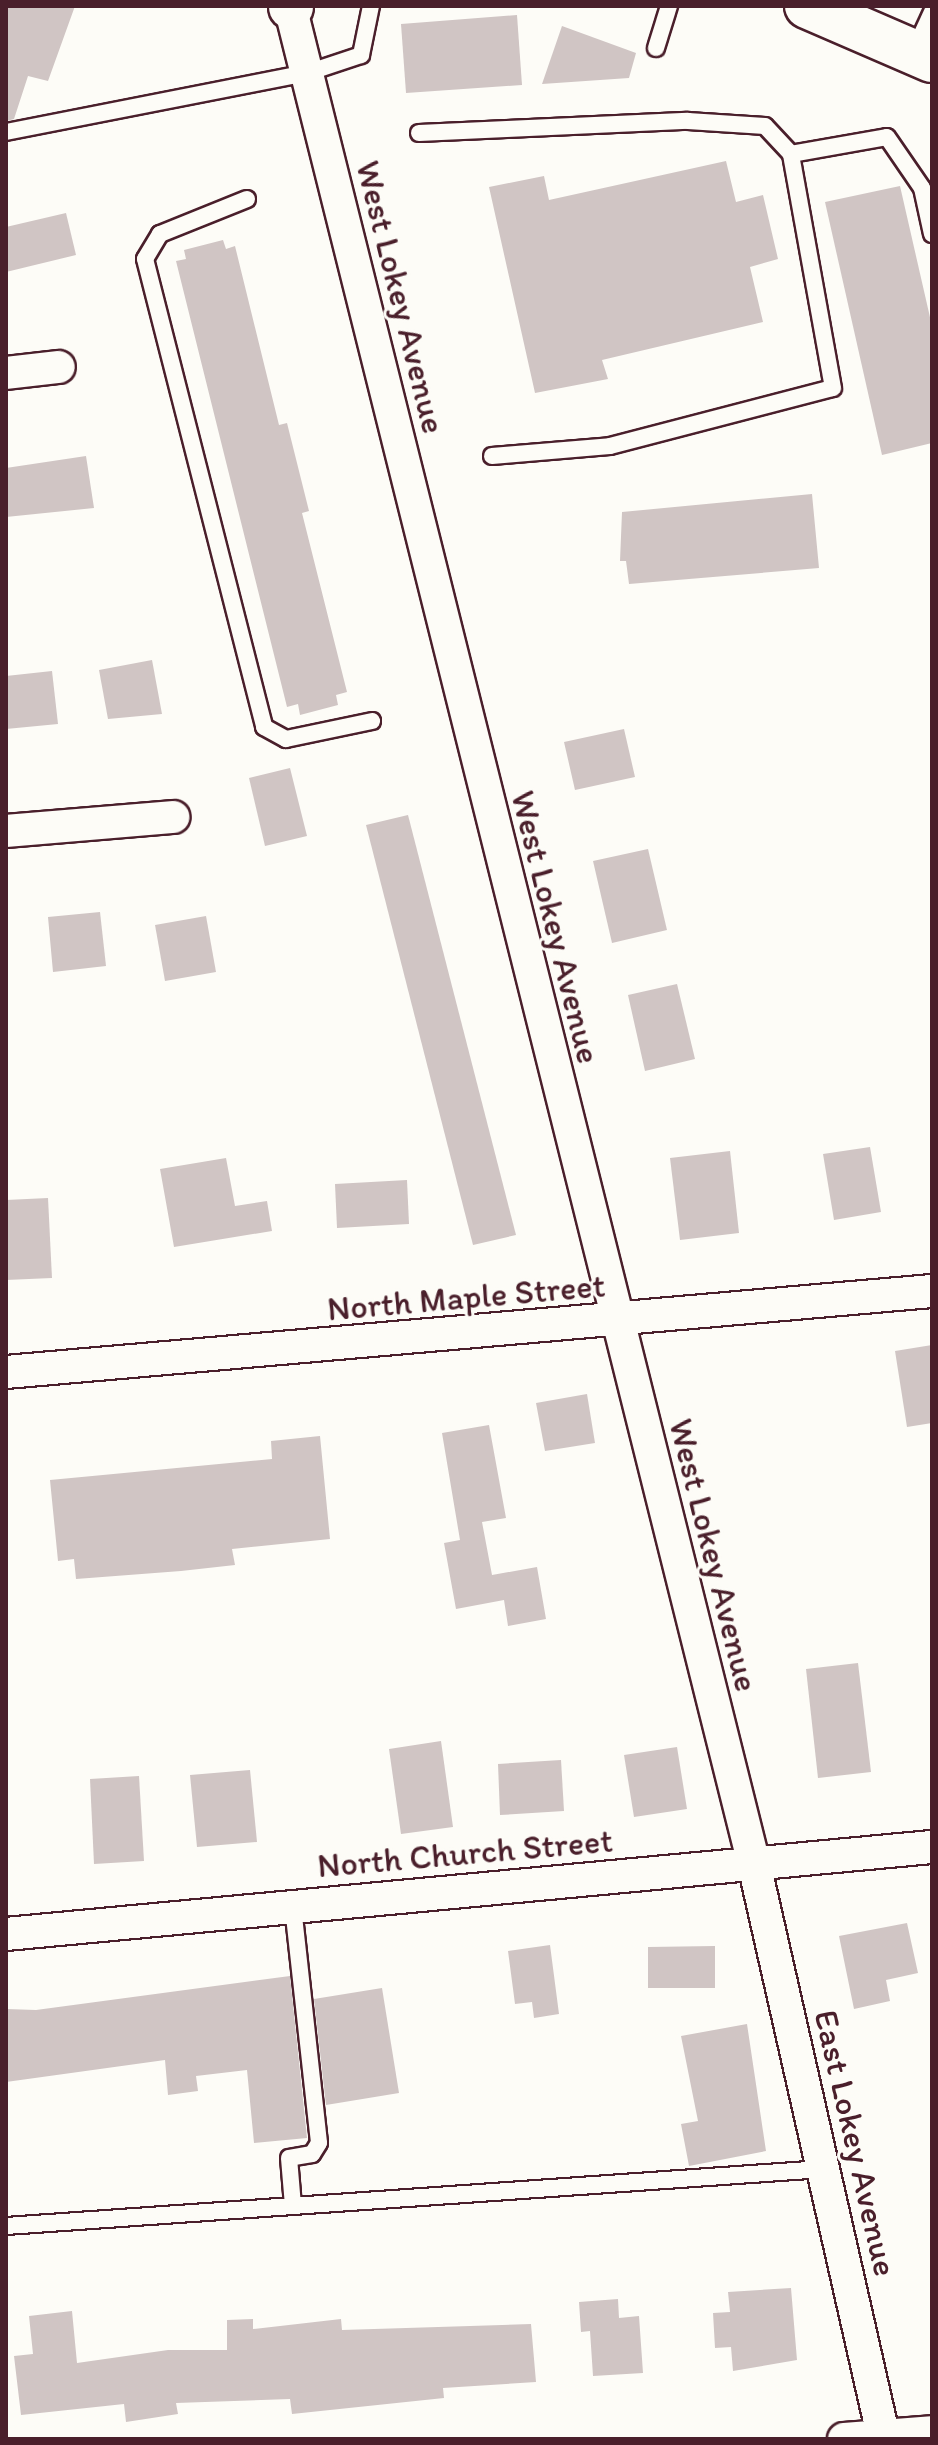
<!DOCTYPE html>
<style>
body{margin:0}
#map{position:relative;width:938px;height:2445px;overflow:hidden;background:#fdfcf7;font-family:Itim,sans-serif}
div>[style]{position:absolute}
[style*='--x']{left:calc(var(--x)*1px);top:calc(var(--y)*1px);width:calc(var(--w)*1px);rotate:calc(var(--a)*1deg)}
.building>*{inset:0;background:#d0c5c4}
.roads{filter:drop-shadow(2px 0 #4a1f2b) drop-shadow(-2px 0 #4a1f2b) drop-shadow(0 2px #4a1f2b) drop-shadow(0 -2px #4a1f2b)}
.lane>*{height:16px;margin:-8px;padding:0 8px;transform-origin:8px;border-radius:8px;background:#fdfcf7}
.street>*{height:32px;margin:-16px;padding:0 16px;transform-origin:16px;border-radius:16px;background:#fdfcf7}
.primary>*{height:44px;margin:-22px;padding:0 22px;transform-origin:22px;border-radius:22px;background:#fdfcf7}
span{translate:-50% -50%;white-space:nowrap;text-align:center;line-height:1.15;-webkit-text-stroke:6px #fdfcf7;paint-order:stroke}
.street-label{font-size:34px;color:#4a1f2b}
.frame{position:absolute;inset:0;border:8px solid #4a1f2b;pointer-events:none}
</style>
<div id="map">
<div class="building">
<i style="clip-path:polygon(6px 6px,75px 6px,48px 81px,28px 76px,14px 119px,6px 121px)"></i>
<i style="clip-path:polygon(517px 15px,522px 85px,406px 93px,401px 24px)"></i>
<i style="clip-path:polygon(562px 26px,636px 53px,629px 78px,542px 84px)"></i>
<i style="clip-path:polygon(726px 161px,736px 202px,763px 195px,778px 259px,750px 267px,763px 322px,602px 360px,608px 379px,535px 393px,489px 187px,544px 176px,549px 200px)"></i>
<i style="clip-path:polygon(900px 186px,932px 326px,932px 443px,882px 455px,825px 202px)"></i>
<i style="clip-path:polygon(66px 213px,76px 255px,6px 272px,6px 227px)"></i>
<i style="clip-path:polygon(223px 240px,226px 249px,235px 246px,279px 425px,287px 423px,309px 511px,302px 513px,347px 692px,336px 695px,338px 705px,300px 715px,298px 704px,287px 707px,176px 261px,186px 259px,184px 250px)"></i>
<i style="clip-path:polygon(86px 456px,94px 508px,6px 517px,6px 468px)"></i>
<i style="clip-path:polygon(812px 494px,819px 568px,629px 584px,626px 561px,620px 561px,622px 512px)"></i>
<i style="clip-path:polygon(152px 660px,162px 714px,108px 719px,99px 670px)"></i>
<i style="clip-path:polygon(52px 671px,58px 724px,6px 729px,6px 676px)"></i>
<i style="clip-path:polygon(624px 729px,635px 777px,575px 790px,564px 742px)"></i>
<i style="clip-path:polygon(290px 768px,307px 836px,265px 846px,249px 778px)"></i>
<i style="clip-path:polygon(408px 815px,516px 1235px,473px 1245px,366px 825px)"></i>
<i style="clip-path:polygon(648px 849px,667px 930px,612px 943px,593px 861px)"></i>
<i style="clip-path:polygon(100px 912px,106px 966px,53px 972px,48px 917px)"></i>
<i style="clip-path:polygon(206px 916px,216px 972px,165px 981px,155px 925px)"></i>
<i style="clip-path:polygon(677px 984px,695px 1059px,645px 1071px,628px 995px)"></i>
<i style="clip-path:polygon(870px 1147px,881px 1212px,834px 1220px,823px 1154px)"></i>
<i style="clip-path:polygon(730px 1151px,739px 1233px,680px 1240px,670px 1158px)"></i>
<i style="clip-path:polygon(226px 1158px,235px 1206px,267px 1201px,272px 1231px,174px 1247px,160px 1169px)"></i>
<i style="clip-path:polygon(407px 1180px,409px 1224px,337px 1228px,335px 1184px)"></i>
<i style="clip-path:polygon(48px 1198px,52px 1278px,6px 1280px,6px 1200px)"></i>
<i style="clip-path:polygon(932px 1345px,932px 1423px,907px 1427px,895px 1351px)"></i>
<i style="clip-path:polygon(587px 1394px,595px 1443px,545px 1451px,536px 1403px)"></i>
<i style="clip-path:polygon(489px 1425px,506px 1518px,482px 1522px,492px 1575px,537px 1567px,546px 1619px,508px 1626px,504px 1600px,456px 1609px,444px 1543px,460px 1540px,442px 1433px)"></i>
<i style="clip-path:polygon(320px 1436px,330px 1539px,232px 1549px,235px 1565px,181px 1571px,76px 1579px,74px 1559px,58px 1561px,50px 1480px,272px 1459px,271px 1441px)"></i>
<i style="clip-path:polygon(858px 1663px,871px 1772px,818px 1778px,806px 1669px)"></i>
<i style="clip-path:polygon(441px 1741px,453px 1827px,401px 1834px,389px 1749px)"></i>
<i style="clip-path:polygon(677px 1747px,687px 1809px,634px 1817px,624px 1755px)"></i>
<i style="clip-path:polygon(561px 1760px,564px 1811px,500px 1815px,498px 1764px)"></i>
<i style="clip-path:polygon(250px 1770px,257px 1842px,197px 1847px,190px 1775px)"></i>
<i style="clip-path:polygon(139px 1776px,144px 1861px,94px 1864px,90px 1779px)"></i>
<i style="clip-path:polygon(907px 1923px,918px 1973px,886px 1980px,890px 2001px,854px 2009px,839px 1936px)"></i>
<i style="clip-path:polygon(550px 1945px,559px 2014px,534px 2018px,532px 2002px,515px 2004px,508px 1951px)"></i>
<i style="clip-path:polygon(715px 1946px,715px 1988px,648px 1988px,648px 1947px)"></i>
<i style="clip-path:polygon(290px 1976px,307px 2138px,254px 2143px,247px 2070px,196px 2076px,198px 2091px,168px 2095px,165px 2060px,6px 2082px,6px 2009px,36px 2010px)"></i>
<i style="clip-path:polygon(382px 1988px,399px 2093px,326px 2105px,314px 1999px)"></i>
<i style="clip-path:polygon(747px 2024px,766px 2151px,689px 2166px,681px 2124px,698px 2121px,681px 2036px)"></i>
<i style="clip-path:polygon(791px 2288px,797px 2360px,733px 2371px,731px 2347px,715px 2348px,713px 2313px,730px 2312px,728px 2292px)"></i>
<i style="clip-path:polygon(618px 2299px,619px 2318px,639px 2316px,643px 2373px,593px 2376px,590px 2331px,581px 2332px,579px 2302px)"></i>
<i style="clip-path:polygon(72px 2311px,77px 2363px,168px 2350px,227px 2350px,227px 2320px,253px 2319px,253px 2329px,341px 2319px,342px 2330px,531px 2324px,536px 2382px,443px 2388px,444px 2398px,292px 2414px,290px 2399px,176px 2403px,178px 2414px,126px 2422px,124px 2404px,21px 2415px,14px 2356px,33px 2354px,29px 2316px)"></i>
</div>
<div class="roads">
<div class="lane">
<i style="--x:656;--y:48;--w:44;--a:-72.8"></i>
<i style="--x:914;--y:51;--w:43;--a:-65.2"></i>
<i style="--x:6;--y:132;--w:307;--a:-11.1"></i>
<i style="--x:307;--y:73;--w:57;--a:-18.4"></i>
<i style="--x:361;--y:55;--w:50;--a:-78.5"></i>
<i style="--x:419;--y:133;--w:269;--a:-2.6"></i>
<i style="--x:688;--y:121;--w:77;--a:3.7"></i>
<i style="--x:765;--y:126;--w:38;--a:47"></i>
<i style="--x:247;--y:199;--w:94;--a:158.1"></i>
<i style="--x:160;--y:234;--w:29;--a:121"></i>
<i style="--x:145;--y:259;--w:483;--a:75.7"></i>
<i style="--x:264;--y:727;--w:25;--a:29"></i>
<i style="--x:286;--y:739;--w:88;--a:-11.8"></i>
<i style="--x:492;--y:456;--w:118;--a:-4.8"></i>
<i style="--x:610;--y:446;--w:230;--a:-14.6"></i>
<i style="--x:833;--y:388;--w:238;--a:-100.2"></i>
<i style="--x:791;--y:154;--w:97;--a:-10"></i>
<i style="--x:887;--y:137;--w:62;--a:55.5"></i>
<i style="--x:922;--y:188;--w:47;--a:77.7"></i>
<i style="--x:293;--y:1907;--w:237;--a:83.7"></i>
<i style="--x:319;--y:2143;--w:13;--a:122"></i>
<i style="--x:312;--y:2154;--w:23;--a:170"></i>
<i style="--x:289;--y:2158;--w:48;--a:85.2"></i>
<i style="--x:6;--y:2226;--w:819;--a:-3.99"></i>
</div>
<div class="street">
<i style="--x:290;--y:6;--w:1915;--a:75.98"></i>
<i style="--x:754;--y:1864;--w:590;--a:77.26"></i>
<i style="--x:6;--y:373;--w:53;--a:-6.5"></i>
<i style="--x:6;--y:831;--w:168;--a:-4.8"></i>
<i style="--x:6;--y:1372;--w:930;--a:-5"></i>
<i style="--x:6;--y:1934;--w:930;--a:-5.37"></i>
<i style="--x:844;--y:2439;--w:88;--a:-4.5"></i>
</div>
<div class="primary">
<i style="--x:807;--y:6;--w:136;--a:23.4"></i>
<i style="--x:291;--y:7;--w:1;--a:-90"></i>
</div>
</div>
<div class="street-label">
<span style="left:401px;top:297px;rotate:76deg">West Lokey Avenue</span>
<span style="left:556px;top:927px;rotate:76deg">West Lokey Avenue</span>
<span style="left:466px;top:1297px;rotate:-5deg">North Maple Street</span>
<span style="left:714px;top:1555px;rotate:76deg">West Lokey Avenue</span>
<span style="left:465px;top:1853px;rotate:-5deg">North Church Street</span>
<span style="left:856px;top:2143px;rotate:77deg">East Lokey Avenue</span>
</div>
<div class="frame"></div>
</div>
